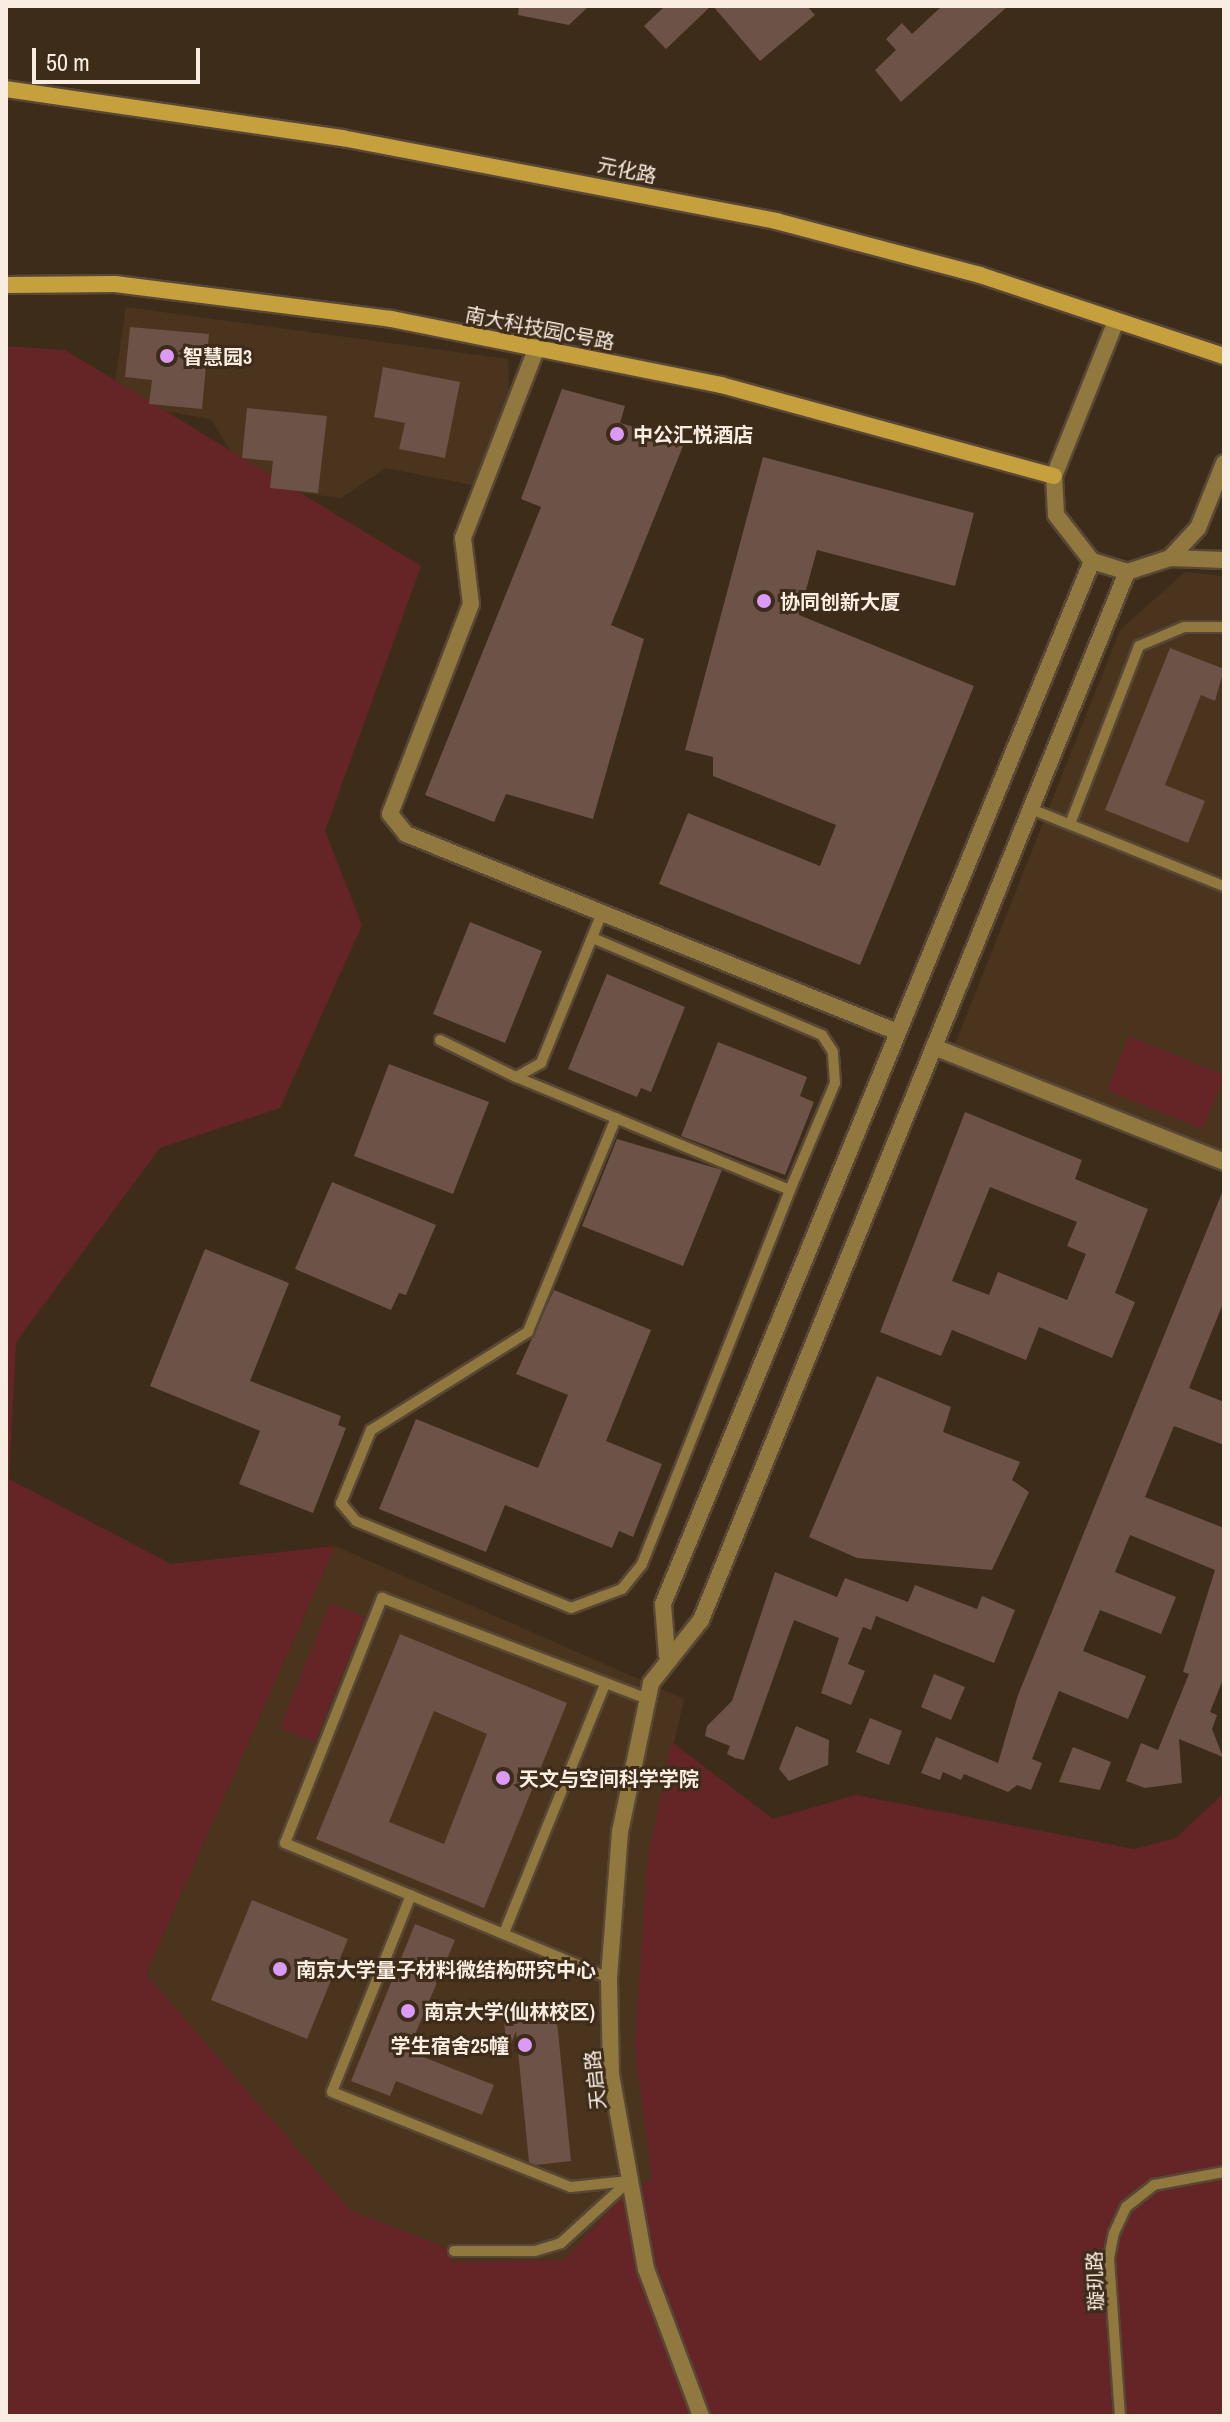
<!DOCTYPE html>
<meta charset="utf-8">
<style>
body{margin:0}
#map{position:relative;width:1230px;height:2422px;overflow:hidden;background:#3e2c1a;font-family:"Archivo Narrow","Noto Sans SC",sans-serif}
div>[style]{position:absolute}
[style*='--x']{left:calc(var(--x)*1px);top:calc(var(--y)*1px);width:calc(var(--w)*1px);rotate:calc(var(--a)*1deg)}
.built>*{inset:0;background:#4a341d}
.green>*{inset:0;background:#652426}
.building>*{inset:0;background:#6c5247}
.roads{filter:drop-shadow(2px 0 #584736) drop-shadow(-2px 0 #584736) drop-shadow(0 2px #584736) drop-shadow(0 -2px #584736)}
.lane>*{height:10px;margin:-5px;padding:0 5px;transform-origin:5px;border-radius:5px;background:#90783e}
.street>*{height:16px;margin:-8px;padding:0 8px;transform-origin:8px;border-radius:8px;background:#90783e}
.secondary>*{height:16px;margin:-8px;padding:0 8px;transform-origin:8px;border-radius:8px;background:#c6a03c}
.dots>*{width:22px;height:22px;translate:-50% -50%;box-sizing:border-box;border:4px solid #3e2c1a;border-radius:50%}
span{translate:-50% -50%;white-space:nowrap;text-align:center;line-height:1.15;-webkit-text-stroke:6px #3e2c1a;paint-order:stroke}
.street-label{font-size:20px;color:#f9ede2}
.poi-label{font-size:20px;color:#f9ede2;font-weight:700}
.left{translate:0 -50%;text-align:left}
.right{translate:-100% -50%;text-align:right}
.frame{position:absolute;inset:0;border:8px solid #f9ede2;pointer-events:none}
.scale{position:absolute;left:32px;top:48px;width:168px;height:36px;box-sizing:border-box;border:4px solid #f9ede2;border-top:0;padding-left:10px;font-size:24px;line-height:28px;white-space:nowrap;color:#f9ede2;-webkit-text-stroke:6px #3e2c1a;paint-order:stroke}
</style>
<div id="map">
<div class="built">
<i style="clip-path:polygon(126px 307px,508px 359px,509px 393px,472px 485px,385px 468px,341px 498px,270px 489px,236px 460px,211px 419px,112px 402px)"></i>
<i style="clip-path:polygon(1185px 572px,1224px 576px,1224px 1153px,955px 1044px,1120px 630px)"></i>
<i style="clip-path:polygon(335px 1546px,684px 1699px,649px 1854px,653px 2178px,565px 2260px,450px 2262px,429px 2315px,146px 1974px)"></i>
</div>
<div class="green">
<i style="clip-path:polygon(6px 346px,65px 350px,421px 566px,325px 831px,362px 925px,280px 1108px,160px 1148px,16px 1342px,9px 1479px,171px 1564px,335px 1546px,146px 1974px,350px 2210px,454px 2251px,451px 2262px,564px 2260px,617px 2202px,652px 2178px,635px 2049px,647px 1863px,672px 1742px,773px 1819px,856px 1795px,1134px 1849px,1176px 1838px,1224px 1793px,1224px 2416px,6px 2416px)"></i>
<i style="clip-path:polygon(1129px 1036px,1224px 1075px,1203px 1129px,1107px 1090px)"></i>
<i style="clip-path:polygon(330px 1603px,365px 1617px,315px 1742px,280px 1728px)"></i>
</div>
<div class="building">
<i style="clip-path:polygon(519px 6px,589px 6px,569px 25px,518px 15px)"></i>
<i style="clip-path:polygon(665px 6px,711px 6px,666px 49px,644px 26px)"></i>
<i style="clip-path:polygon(713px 6px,807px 6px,815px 15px,760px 61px)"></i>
<i style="clip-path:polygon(942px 6px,1008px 6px,901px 102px,875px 70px,896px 50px,886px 39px,902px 23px,912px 34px)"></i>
<i style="clip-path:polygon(130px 327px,209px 334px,202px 409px,149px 404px,152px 380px,125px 377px)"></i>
<i style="clip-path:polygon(383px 367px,460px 382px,445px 458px,399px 449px,405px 423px,374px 417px)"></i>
<i style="clip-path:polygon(562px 389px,625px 406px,620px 423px,685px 441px,611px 625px,644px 639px,593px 819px,506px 794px,494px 822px,425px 795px,541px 507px,521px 499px)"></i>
<i style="clip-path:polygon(247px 408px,327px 416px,318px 493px,270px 488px,273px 461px,242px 458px)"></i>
<i style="clip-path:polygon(763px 457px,974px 513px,955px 586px,817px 550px,799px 615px,974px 686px,860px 965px,659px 884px,688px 813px,820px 866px,836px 825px,713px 776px,713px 757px,685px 750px)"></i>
<i style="clip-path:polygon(1170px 648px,1224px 669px,1215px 701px,1201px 695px,1165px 785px,1205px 801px,1188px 843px,1105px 810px)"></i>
<i style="clip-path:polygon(470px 922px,542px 951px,505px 1043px,433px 1014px)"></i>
<i style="clip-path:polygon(607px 974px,685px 1007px,651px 1092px,641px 1088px,637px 1097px,568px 1069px)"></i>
<i style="clip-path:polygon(718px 1042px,807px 1077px,800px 1096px,814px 1102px,785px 1175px,681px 1136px)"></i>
<i style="clip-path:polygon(389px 1064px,489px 1102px,453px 1194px,354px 1156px)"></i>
<i style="clip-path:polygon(evenodd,965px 1112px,1082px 1160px,1075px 1179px,1148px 1209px,1115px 1293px,1135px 1302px,1112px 1358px,1039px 1327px,1026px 1360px,952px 1330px,941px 1356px,880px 1332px,965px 1112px,990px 1187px,1077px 1222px,1067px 1246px,1086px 1254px,1067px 1300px,998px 1272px,989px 1295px,952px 1281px,990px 1187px)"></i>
<i style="clip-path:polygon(617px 1139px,722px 1170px,683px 1266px,582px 1226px)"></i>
<i style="clip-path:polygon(332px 1182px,436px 1225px,406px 1295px,399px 1293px,391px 1310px,295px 1269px)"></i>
<i style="clip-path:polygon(1224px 1188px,1224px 1301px,1189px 1388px,1224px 1402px,1224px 1445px,1174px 1426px,1145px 1497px,1224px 1528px,1224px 1677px,1210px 1712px,1217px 1715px,1212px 1729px,1223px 1757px,1179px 1739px,1182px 1783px,1145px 1788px,1126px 1781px,1141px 1743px,1158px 1750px,1189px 1674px,1183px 1672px,1215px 1570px,1130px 1535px,1115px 1572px,1176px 1597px,1161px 1634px,1100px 1610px,1083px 1651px,1146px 1676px,1128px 1719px,1059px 1691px,1032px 1759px,1042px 1763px,1031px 1790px,1017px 1785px,1008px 1792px,964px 1774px,961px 1780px,943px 1772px,940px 1780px,921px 1773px,936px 1737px,998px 1763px,1018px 1695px)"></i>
<i style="clip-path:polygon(205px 1249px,289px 1283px,250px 1381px,341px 1416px,338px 1425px,346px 1428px,313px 1513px,239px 1484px,260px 1431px,150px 1386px)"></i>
<i style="clip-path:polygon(554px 1290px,651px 1330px,606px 1441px,662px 1464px,633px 1537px,619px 1531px,612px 1548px,505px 1505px,486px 1552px,379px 1509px,416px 1419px,538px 1468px,568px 1395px,516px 1374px)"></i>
<i style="clip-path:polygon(877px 1376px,951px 1407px,943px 1432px,1020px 1462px,1012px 1480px,1029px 1492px,992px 1570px,857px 1558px,809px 1537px)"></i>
<i style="clip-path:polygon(775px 1572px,837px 1597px,845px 1578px,908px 1602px,915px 1585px,977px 1609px,982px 1596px,1015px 1610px,994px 1663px,876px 1616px,871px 1630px,863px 1627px,848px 1664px,865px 1671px,851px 1705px,821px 1693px,839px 1638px,794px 1620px,744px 1760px,735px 1758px,727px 1754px,730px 1746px,705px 1736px,707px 1726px,732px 1701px)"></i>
<i style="clip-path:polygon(evenodd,400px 1634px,567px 1703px,484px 1908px,316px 1839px,400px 1634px,434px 1711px,487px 1734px,444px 1844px,389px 1822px,434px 1711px)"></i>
<i style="clip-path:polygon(934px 1674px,965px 1687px,951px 1720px,921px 1707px)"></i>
<i style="clip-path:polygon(870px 1718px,902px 1731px,889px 1765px,856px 1752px)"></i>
<i style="clip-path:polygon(796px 1726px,829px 1740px,828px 1765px,789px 1781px,779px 1769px)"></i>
<i style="clip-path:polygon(1073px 1747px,1111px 1762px,1100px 1790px,1059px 1782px)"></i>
<i style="clip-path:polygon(252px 1900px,348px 1939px,307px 2039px,211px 2000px)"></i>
<i style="clip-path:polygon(415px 1924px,455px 1940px,408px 2051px,494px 2085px,482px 2115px,396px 2081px,390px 2096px,351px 2081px)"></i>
<i style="clip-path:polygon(555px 2001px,571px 2161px,536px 2165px,529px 2162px,516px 2031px,508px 2052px,502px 2008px)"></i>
</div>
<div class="roads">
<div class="lane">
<i style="--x:1031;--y:809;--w:208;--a:21.8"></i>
<i style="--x:1070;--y:824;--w:191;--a:-68.8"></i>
<i style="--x:1139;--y:646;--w:49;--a:-22.9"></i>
<i style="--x:1184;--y:627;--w:40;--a:0"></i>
<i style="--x:440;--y:1040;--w:85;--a:26"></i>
<i style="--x:516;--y:1077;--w:29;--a:-29"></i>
<i style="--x:541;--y:1063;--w:162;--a:-67.9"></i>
<i style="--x:516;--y:1077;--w:296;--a:22.4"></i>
<i style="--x:790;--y:1190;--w:116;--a:-67.2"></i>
<i style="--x:835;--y:1083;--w:31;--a:-94"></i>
<i style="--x:833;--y:1052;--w:20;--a:-123"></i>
<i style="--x:822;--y:1035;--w:250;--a:-157.1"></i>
<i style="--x:616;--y:1118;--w:231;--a:112.4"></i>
<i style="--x:528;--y:1332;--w:185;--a:148"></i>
<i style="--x:371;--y:1430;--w:79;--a:112.3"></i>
<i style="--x:341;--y:1503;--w:23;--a:50"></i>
<i style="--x:356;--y:1521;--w:232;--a:22"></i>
<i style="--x:571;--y:1608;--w:54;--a:-20.4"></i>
<i style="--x:622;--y:1589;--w:32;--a:-51"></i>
<i style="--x:642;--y:1564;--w:402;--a:-68.4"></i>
<i style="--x:411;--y:1895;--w:212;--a:111.9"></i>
<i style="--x:332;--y:2092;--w:257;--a:21.7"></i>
<i style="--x:571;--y:2187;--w:58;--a:-5.9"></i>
<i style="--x:504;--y:1933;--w:266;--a:-67.9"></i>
<i style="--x:609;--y:1978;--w:351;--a:-157.4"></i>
<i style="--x:285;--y:1843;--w:264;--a:-68.4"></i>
<i style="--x:382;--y:1598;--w:285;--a:20.8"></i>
<i style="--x:454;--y:2251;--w:81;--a:0"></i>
<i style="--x:535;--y:2251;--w:27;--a:-17"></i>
<i style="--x:561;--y:2243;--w:92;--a:-42.4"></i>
<i style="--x:1120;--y:2416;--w:158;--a:-94"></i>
<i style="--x:1109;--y:2258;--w:25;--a:-79"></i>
<i style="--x:1114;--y:2233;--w:29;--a:-65"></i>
<i style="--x:1126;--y:2207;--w:36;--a:-38"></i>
<i style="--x:1154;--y:2185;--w:71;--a:-10.5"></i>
</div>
<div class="street">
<i style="--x:1116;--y:321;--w:167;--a:111.8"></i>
<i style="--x:1054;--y:476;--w:39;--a:87"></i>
<i style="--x:1056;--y:515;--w:58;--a:52"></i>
<i style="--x:1092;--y:561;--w:37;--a:17"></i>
<i style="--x:1127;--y:572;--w:45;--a:-18"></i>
<i style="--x:1170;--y:558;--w:41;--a:-47"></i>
<i style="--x:1198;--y:528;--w:70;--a:-68.2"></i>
<i style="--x:537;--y:347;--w:205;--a:111.2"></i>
<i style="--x:463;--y:538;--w:66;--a:83.1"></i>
<i style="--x:471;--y:604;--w:225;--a:111.1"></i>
<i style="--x:390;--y:814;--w:26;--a:51"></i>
<i style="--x:406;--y:834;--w:527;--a:21.94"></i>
<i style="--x:1170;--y:558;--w:54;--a:2.1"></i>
<i style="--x:934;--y:1047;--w:312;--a:21.6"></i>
<i style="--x:667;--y:1656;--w:52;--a:-94.4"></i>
<i style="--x:663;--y:1604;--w:1128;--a:-67.64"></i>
<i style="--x:701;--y:2416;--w:157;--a:-110.5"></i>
<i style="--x:646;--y:2269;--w:198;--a:-100.2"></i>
<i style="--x:611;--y:2074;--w:96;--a:-91.2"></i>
<i style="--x:609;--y:1978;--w:146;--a:-85.7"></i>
<i style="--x:620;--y:1832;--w:152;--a:-78.2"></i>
<i style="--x:651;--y:1683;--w:80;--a:-51.6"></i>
<i style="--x:701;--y:1620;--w:1131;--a:-67.88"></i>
</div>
<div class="secondary">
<i style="--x:6;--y:89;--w:340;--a:8.3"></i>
<i style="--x:342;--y:138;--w:442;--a:10.8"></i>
<i style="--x:776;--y:221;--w:211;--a:14.8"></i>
<i style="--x:980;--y:275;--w:257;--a:18.4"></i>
<i style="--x:6;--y:285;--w:109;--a:-0.5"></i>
<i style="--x:115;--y:284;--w:278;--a:7.2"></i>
<i style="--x:391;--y:319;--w:337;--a:11.3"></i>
<i style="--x:721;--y:385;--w:345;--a:15.3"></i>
</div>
</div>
<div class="dots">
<i style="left:167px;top:356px;background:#da9af6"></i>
<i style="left:617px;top:434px;background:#da9af6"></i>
<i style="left:764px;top:601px;background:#da9af6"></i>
<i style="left:503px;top:1778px;background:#da9af6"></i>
<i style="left:280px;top:1969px;background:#da9af6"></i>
<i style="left:408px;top:2011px;background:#da9af6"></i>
<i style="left:525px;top:2045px;background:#da9af6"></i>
</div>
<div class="street-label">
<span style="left:627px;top:170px;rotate:12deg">元化路</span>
<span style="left:540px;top:328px;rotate:11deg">南大科技园C号路</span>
<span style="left:595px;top:2080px;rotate:-96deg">天启路</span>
<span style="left:1095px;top:2281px;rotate:-92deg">璇玑路</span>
</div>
<div class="poi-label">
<span class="left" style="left:183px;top:356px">智慧园3</span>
<span class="left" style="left:633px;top:434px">中公汇悦酒店</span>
<span class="left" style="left:780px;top:601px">协同创新大厦</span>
<span class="left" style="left:519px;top:1778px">天文与空间科学学院</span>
<span class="left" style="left:296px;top:1969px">南京大学量子材料微结构研究中心</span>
<span class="left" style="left:424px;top:2011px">南京大学(仙林校区)</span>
<span class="right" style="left:509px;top:2045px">学生宿舍25幢</span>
</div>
<div class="frame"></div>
<div class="scale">50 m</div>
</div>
